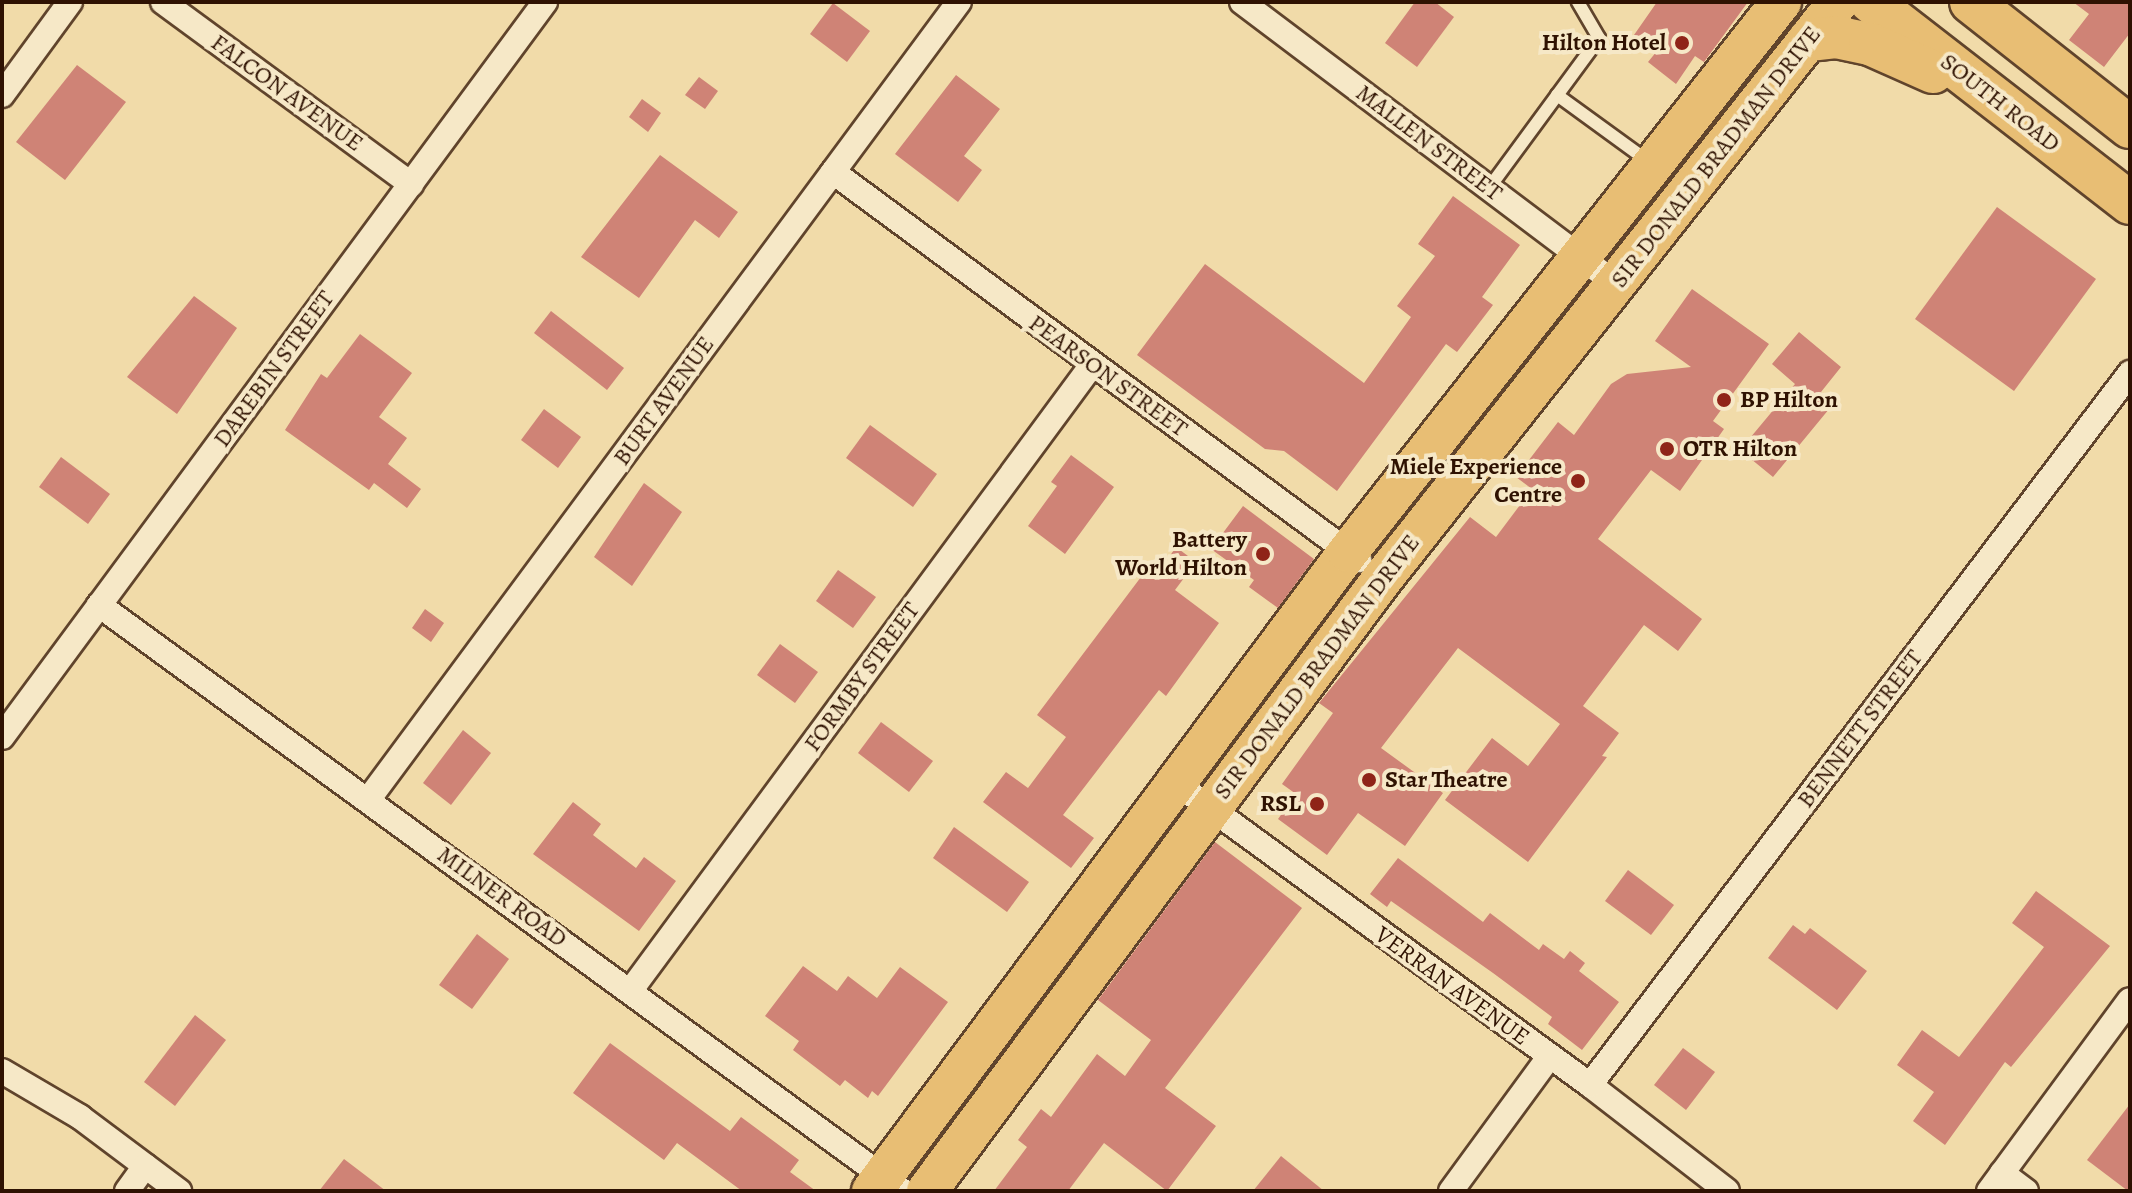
<!DOCTYPE html>
<style>
body{margin:0}
#map{position:relative;width:2132px;height:1193px;overflow:hidden;background:#f1dba9;font-family:Alegreya,serif}
div>[style]{position:absolute}
[style*='--x']{left:calc(var(--x)*1px);top:calc(var(--y)*1px);width:calc(var(--w)*1px);rotate:calc(var(--a)*1deg)}
.building>*{inset:0;background:#cf8376}
.roads{filter:drop-shadow(2px 0 #60442c) drop-shadow(-2px 0 #60442c) drop-shadow(0 2px #60442c) drop-shadow(0 -2px #60442c)}
.service>*{height:12px;margin:-6px;padding:0 6px;transform-origin:6px;border-radius:6px;background:#f6e8c7}
.minor>*{height:24px;margin:-12px;padding:0 12px;transform-origin:12px;border-radius:12px;background:#f6e8c7}
.primary>*{height:40px;margin:-20px;padding:0 20px;transform-origin:20px;border-radius:20px;background:#e8be74}
.trunk>*{height:42px;margin:-21px;padding:0 21px;transform-origin:21px;border-radius:21px;background:#e8be74}
.dots>*{width:22px;height:22px;translate:-50% -50%;box-sizing:border-box;border:4px solid #f6e8c7;border-radius:50%}
span{translate:-50% -50%;white-space:nowrap;text-align:center;line-height:1.15;-webkit-text-stroke:8px #f6e8c7;paint-order:stroke}
.poi-label{font-size:24px;color:#2f1202;font-weight:700}
.right{translate:-100% -50%;text-align:right}
.left{translate:0 -50%;text-align:left}
.street-label{font-size:24px;color:#2f1202}
.frame{position:absolute;inset:0;border:4px solid #2f1202;pointer-events:none}
</style>
<div id="map">
<div class="building">
<i style="clip-path:polygon(1415px 2px,1435px 2px,1454px 17px,1417px 67px,1385px 43px)"></i>
<i style="clip-path:polygon(1657px 2px,1748px 2px,1704px 62px,1695px 56px,1676px 84px,1648px 62px,1657px 51px,1634px 35px)"></i>
<i style="clip-path:polygon(2073px 2px,2130px 2px,2130px 33px,2104px 67px,2069px 40px,2089px 14px)"></i>
<i style="clip-path:polygon(833px 3px,870px 31px,847px 62px,810px 34px)"></i>
<i style="clip-path:polygon(77px 65px,126px 102px,65px 180px,16px 142px)"></i>
<i style="clip-path:polygon(956px 75px,1000px 109px,964px 156px,982px 170px,958px 202px,895px 154px)"></i>
<i style="clip-path:polygon(699px 77px,718px 91px,705px 109px,685px 95px)"></i>
<i style="clip-path:polygon(642px 99px,661px 113px,648px 132px,629px 117px)"></i>
<i style="clip-path:polygon(660px 155px,738px 212px,719px 238px,695px 220px,639px 298px,581px 257px)"></i>
<i style="clip-path:polygon(1453px 196px,1520px 245px,1482px 297px,1493px 305px,1457px 352px,1446px 344px,1337px 491px,1284px 451px,1265px 449px,1137px 355px,1205px 264px,1364px 383px,1411px 317px,1397px 306px,1435px 256px,1418px 244px)"></i>
<i style="clip-path:polygon(1997px 207px,2096px 279px,2014px 391px,1915px 319px)"></i>
<i style="clip-path:polygon(1692px 289px,1769px 344px,1713px 421px,1724px 429px,1680px 491px,1651px 470px,1598px 539px,1702px 619px,1678px 651px,1644px 625px,1583px 706px,1619px 733px,1602px 756px,1607px 757px,1528px 862px,1445px 800px,1492px 738px,1528px 766px,1560px 724px,1458px 648px,1381px 748px,1443px 793px,1405px 846px,1358px 813px,1327px 855px,1278px 819px,1296px 794px,1282px 784px,1333px 713px,1319px 703px,1470px 517px,1496px 537px,1532px 489px,1516px 477px,1558px 422px,1574px 435px,1611px 384px,1627px 374px,1691px 367px,1655px 341px)"></i>
<i style="clip-path:polygon(194px 296px,237px 328px,177px 414px,127px 377px)"></i>
<i style="clip-path:polygon(551px 311px,624px 368px,607px 390px,534px 333px)"></i>
<i style="clip-path:polygon(1799px 332px,1841px 367px,1821px 392px,1834px 403px,1773px 477px,1740px 450px,1795px 384px,1772px 364px)"></i>
<i style="clip-path:polygon(360px 334px,412px 373px,379px 417px,407px 438px,388px 464px,421px 489px,407px 508px,374px 483px,369px 490px,285px 430px,321px 374px,327px 378px)"></i>
<i style="clip-path:polygon(544px 409px,581px 437px,558px 468px,521px 440px)"></i>
<i style="clip-path:polygon(870px 425px,937px 474px,913px 507px,846px 458px)"></i>
<i style="clip-path:polygon(1071px 455px,1114px 487px,1065px 554px,1028px 526px,1057px 486px,1051px 482px)"></i>
<i style="clip-path:polygon(61px 457px,110px 494px,88px 524px,39px 487px)"></i>
<i style="clip-path:polygon(644px 483px,682px 512px,632px 586px,594px 557px)"></i>
<i style="clip-path:polygon(1243px 506px,1314px 559px,1278px 608px,1249px 587px,1254px 580px,1211px 549px)"></i>
<i style="clip-path:polygon(1176px 547px,1196px 562px,1175px 590px,1219px 623px,1166px 696px,1159px 690px,1063px 815px,1094px 838px,1071px 868px,983px 802px,1006px 772px,1028px 788px,1066px 737px,1037px 715px,1147px 569px,1156px 576px)"></i>
<i style="clip-path:polygon(838px 570px,876px 597px,853px 628px,816px 601px)"></i>
<i style="clip-path:polygon(425px 609px,444px 623px,431px 642px,412px 628px)"></i>
<i style="clip-path:polygon(780px 644px,818px 672px,795px 703px,757px 675px)"></i>
<i style="clip-path:polygon(881px 722px,933px 761px,909px 792px,858px 753px)"></i>
<i style="clip-path:polygon(463px 730px,491px 753px,451px 805px,423px 783px)"></i>
<i style="clip-path:polygon(573px 802px,601px 824px,593px 835px,636px 868px,644px 857px,676px 881px,639px 931px,533px 854px)"></i>
<i style="clip-path:polygon(954px 827px,1029px 882px,1007px 912px,933px 858px)"></i>
<i style="clip-path:polygon(1215px 842px,1302px 908px,1165px 1088px,1216px 1126px,1167px 1191px,1104px 1143px,1068px 1191px,994px 1191px,1027px 1147px,1018px 1140px,1041px 1109px,1051px 1117px,1097px 1054px,1125px 1076px,1151px 1040px,1098px 1000px)"></i>
<i style="clip-path:polygon(1398px 858px,1483px 922px,1490px 913px,1539px 950px,1543px 944px,1564px 959px,1570px 951px,1585px 963px,1579px 971px,1619px 1002px,1582px 1050px,1548px 1024px,1552px 1017px,1493px 973px,1391px 901px,1387px 907px,1370px 894px)"></i>
<i style="clip-path:polygon(1628px 870px,1674px 905px,1651px 935px,1605px 901px)"></i>
<i style="clip-path:polygon(2036px 891px,2110px 946px,2011px 1067px,2005px 1062px,1945px 1145px,1913px 1121px,1934px 1092px,1897px 1065px,1922px 1030px,1959px 1057px,2044px 947px,2012px 923px)"></i>
<i style="clip-path:polygon(1793px 925px,1805px 934px,1810px 928px,1867px 971px,1837px 1010px,1768px 958px)"></i>
<i style="clip-path:polygon(477px 934px,509px 959px,472px 1009px,439px 985px)"></i>
<i style="clip-path:polygon(803px 966px,837px 991px,848px 976px,877px 998px,900px 967px,948px 1002px,878px 1096px,872px 1091px,868px 1098px,845px 1080px,840px 1086px,793px 1050px,799px 1041px,765px 1016px)"></i>
<i style="clip-path:polygon(195px 1015px,226px 1040px,175px 1106px,144px 1082px)"></i>
<i style="clip-path:polygon(610px 1043px,730px 1131px,741px 1117px,799px 1160px,790px 1172px,816px 1191px,742px 1191px,677px 1143px,664px 1160px,573px 1093px)"></i>
<i style="clip-path:polygon(1683px 1048px,1715px 1072px,1686px 1110px,1654px 1085px)"></i>
<i style="clip-path:polygon(2130px 1104px,2130px 1191px,2128px 1191px,2087px 1160px)"></i>
<i style="clip-path:polygon(1281px 1156px,1324px 1191px,1253px 1191px)"></i>
<i style="clip-path:polygon(344px 1159px,386px 1191px,319px 1191px)"></i>
</div>
<div class="roads">
<div class="service">
<i style="--x:1557;--y:95;--w:112;--a:36"></i>
<i style="--x:1489;--y:188;--w:186;--a:-53.7"></i>
<i style="--x:1599;--y:38;--w:42;--a:-120.3"></i>
</div>
<div class="minor">
<i style="--x:163;--y:2;--w:308;--a:36.3"></i>
<i style="--x:1242;--y:2;--w:468;--a:37"></i>
<i style="--x:2;--y:95;--w:115;--a:-53.8"></i>
<i style="--x:833;--y:172;--w:654;--a:36.41"></i>
<i style="--x:99;--y:605;--w:995;--a:36.09"></i>
<i style="--x:2;--y:737;--w:914;--a:-53.54"></i>
<i style="--x:1176;--y:783;--w:512;--a:36.11"></i>
<i style="--x:1590;--y:1085;--w:173;--a:37.7"></i>
<i style="--x:368;--y:800;--w:993;--a:-53.48"></i>
<i style="--x:631;--y:990;--w:777;--a:-53.59"></i>
<i style="--x:2;--y:1071;--w:91;--a:30.5"></i>
<i style="--x:80;--y:1117;--w:124;--a:36.8"></i>
<i style="--x:1590;--y:1085;--w:894;--a:-52.82"></i>
<i style="--x:2002;--y:1173;--w:30;--a:37"></i>
<i style="--x:127;--y:1191;--w:31;--a:-54"></i>
<i style="--x:1451;--y:1191;--w:166;--a:-53.8"></i>
<i style="--x:1989;--y:1191;--w:237;--a:-53.6"></i>
</div>
<div class="primary">
<i style="--x:872;--y:1191;--w:797;--a:-53.32"></i>
<i style="--x:1348;--y:552;--w:700;--a:-51.79"></i>
<i style="--x:927;--y:1191;--w:764;--a:-53.36"></i>
<i style="--x:1383;--y:578;--w:734;--a:-51.69"></i>
</div>
<div class="trunk">
<i style="--x:1871;--y:2;--w:328;--a:37.8"></i>
<i style="--x:1971;--y:2;--w:202;--a:38.2"></i>
<i style="--x:1809;--y:40;--w:27;--a:-6"></i>
<i style="--x:1836;--y:37;--w:35;--a:12"></i>
<i style="--x:1870;--y:44;--w:69;--a:24"></i>
</div>
</div>
<div class="dots">
<i style="left:1682px;top:43px;background:#8f2418"></i>
<i style="left:1724px;top:400px;background:#8f2418"></i>
<i style="left:1667px;top:449px;background:#8f2418"></i>
<i style="left:1578px;top:481px;background:#8f2418"></i>
<i style="left:1263px;top:554px;background:#8f2418"></i>
<i style="left:1369px;top:780px;background:#8f2418"></i>
<i style="left:1317px;top:804px;background:#8f2418"></i>
</div>
<div class="poi-label">
<span class="right" style="left:1666px;top:43px">Hilton Hotel</span>
<span class="left" style="left:1740px;top:400px">BP Hilton</span>
<span class="left" style="left:1683px;top:449px">OTR Hilton</span>
<span class="right" style="left:1562px;top:481px">Miele Experience<br>Centre</span>
<span class="right" style="left:1247px;top:554px">Battery<br>World Hilton</span>
<span class="left" style="left:1385px;top:780px">Star Theatre</span>
<span class="right" style="left:1301px;top:804px">RSL</span>
</div>
<div class="street-label">
<span style="left:287px;top:93px;rotate:36deg">FALCON AVENUE</span>
<span style="left:2000px;top:103px;rotate:38deg">SOUTH ROAD</span>
<span style="left:1429px;top:143px;rotate:37deg">MALLEN STREET</span>
<span style="left:1716px;top:157px;rotate:-52deg">SIR DONALD BRADMAN DRIVE</span>
<span style="left:274px;top:369px;rotate:-54deg">DAREBIN STREET</span>
<span style="left:1108px;top:376px;rotate:36deg">PEARSON STREET</span>
<span style="left:664px;top:401px;rotate:-54deg">BURT AVENUE</span>
<span style="left:1317px;top:667px;rotate:-53deg">SIR DONALD BRADMAN DRIVE</span>
<span style="left:862px;top:677px;rotate:-54deg">FORMBY STREET</span>
<span style="left:1860px;top:729px;rotate:-53deg">BENNETT STREET</span>
<span style="left:502px;top:897px;rotate:36deg">MILNER ROAD</span>
<span style="left:1452px;top:986px;rotate:36deg">VERRAN AVENUE</span>
</div>
<div class="frame"></div>
</div>
